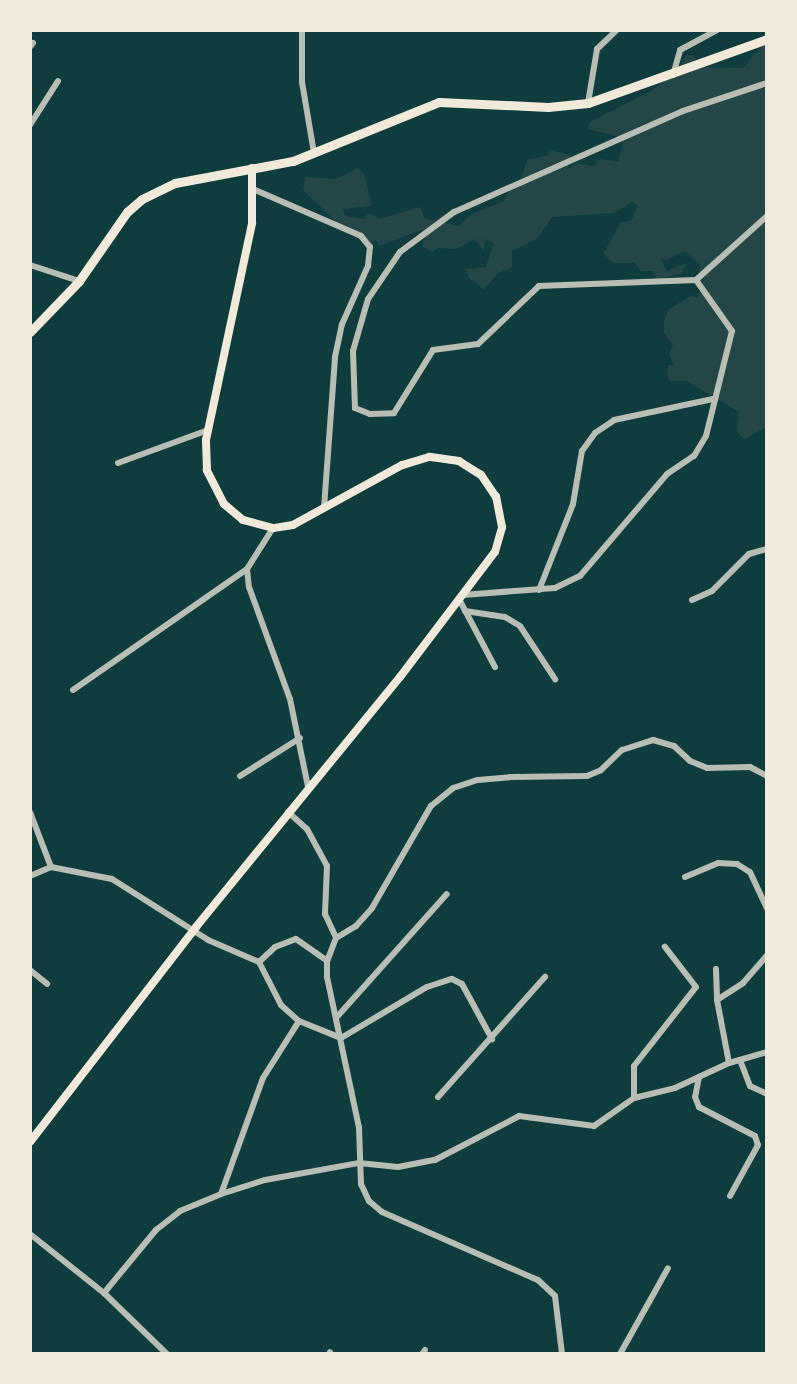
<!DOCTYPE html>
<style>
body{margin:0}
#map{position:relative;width:797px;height:1384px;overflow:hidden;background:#0f3d3e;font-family:"Crimson Pro",serif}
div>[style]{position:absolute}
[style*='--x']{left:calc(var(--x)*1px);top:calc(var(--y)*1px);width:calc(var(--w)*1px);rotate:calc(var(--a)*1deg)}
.green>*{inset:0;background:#244646}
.minor>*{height:6px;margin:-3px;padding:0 3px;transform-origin:3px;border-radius:3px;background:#b8beb3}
.secondary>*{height:8px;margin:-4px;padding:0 4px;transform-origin:4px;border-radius:4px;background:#f1e9da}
.primary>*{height:9px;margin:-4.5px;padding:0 4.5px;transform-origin:4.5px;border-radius:4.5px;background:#f1e9da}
span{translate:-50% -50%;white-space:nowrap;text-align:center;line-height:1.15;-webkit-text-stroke:5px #f1e9da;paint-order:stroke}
.frame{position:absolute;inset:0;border:32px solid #f1e9da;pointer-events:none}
</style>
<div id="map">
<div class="green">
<i style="clip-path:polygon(767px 40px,767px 427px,744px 439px,737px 432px,739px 412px,687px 381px,669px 381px,667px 370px,669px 365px,674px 365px,669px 354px,673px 346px,664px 333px,664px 321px,668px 310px,692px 295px,697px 298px,705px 275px,697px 287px,691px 282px,698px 275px,700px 266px,685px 251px,666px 260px,660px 258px,667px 271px,687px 263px,681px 273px,657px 280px,653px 271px,641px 271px,634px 263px,614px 263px,603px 254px,621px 222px,631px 221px,638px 205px,632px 202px,614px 213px,552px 217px,538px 238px,512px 251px,512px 267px,497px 274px,484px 290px,469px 278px,466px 269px,486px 267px,494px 243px,485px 239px,484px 251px,475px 239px,456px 249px,438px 248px,432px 252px,422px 246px,425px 237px,421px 230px,379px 246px,376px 239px,370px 249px,365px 239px,345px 230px,303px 190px,305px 177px,336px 179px,358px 168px,364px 174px,372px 206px,343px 209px,345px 216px,365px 219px,368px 213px,380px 219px,420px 207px,425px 219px,459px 226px,473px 213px,503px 202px,516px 180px,520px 181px,528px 159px,547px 156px,551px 150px,571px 155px,568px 166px,571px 168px,575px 163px,594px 166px,599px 159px,618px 161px,623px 145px,620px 137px,588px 129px,590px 122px,651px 91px,677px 72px,686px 55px,693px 56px,702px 67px,743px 68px)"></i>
</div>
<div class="minor">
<i style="--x:302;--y:30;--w:52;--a:90"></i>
<i style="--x:302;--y:82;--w:72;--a:80.4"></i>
<i style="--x:30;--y:47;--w:5;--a:-53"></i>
<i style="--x:673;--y:75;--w:26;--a:-74"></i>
<i style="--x:680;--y:50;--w:42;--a:-28.4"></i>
<i style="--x:767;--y:83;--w:89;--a:161.6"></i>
<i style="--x:683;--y:111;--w:250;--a:156.2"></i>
<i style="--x:454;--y:212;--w:67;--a:143.5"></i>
<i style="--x:400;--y:252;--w:57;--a:124.2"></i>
<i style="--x:368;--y:299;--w:54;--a:106.1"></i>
<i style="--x:353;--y:351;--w:57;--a:88"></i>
<i style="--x:355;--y:408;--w:16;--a:22"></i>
<i style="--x:370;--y:414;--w:24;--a:-2"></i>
<i style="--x:394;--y:413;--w:74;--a:-58.2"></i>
<i style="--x:433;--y:350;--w:45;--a:-7.6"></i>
<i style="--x:478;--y:344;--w:84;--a:-43.6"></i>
<i style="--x:539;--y:286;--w:157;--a:-2.2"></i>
<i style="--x:696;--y:280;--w:96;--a:-42"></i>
<i style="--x:588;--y:103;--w:55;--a:-80.5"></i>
<i style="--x:597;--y:49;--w:28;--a:-44"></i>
<i style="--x:30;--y:125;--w:52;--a:-57.5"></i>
<i style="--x:253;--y:189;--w:118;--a:23.5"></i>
<i style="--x:361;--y:236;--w:14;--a:51"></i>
<i style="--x:370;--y:247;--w:19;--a:96"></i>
<i style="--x:368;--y:266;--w:64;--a:114.1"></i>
<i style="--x:342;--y:324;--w:35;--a:102"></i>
<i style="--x:335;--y:358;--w:151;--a:94.2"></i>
<i style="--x:30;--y:265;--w:52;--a:18.1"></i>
<i style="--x:118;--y:463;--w:96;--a:-20.1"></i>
<i style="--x:273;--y:528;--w:49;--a:122.4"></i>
<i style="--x:247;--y:569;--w:18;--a:84"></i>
<i style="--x:249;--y:587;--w:119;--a:69.9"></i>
<i style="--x:290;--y:699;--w:90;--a:78.4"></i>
<i style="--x:539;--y:590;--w:92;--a:-68.4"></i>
<i style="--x:573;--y:504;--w:54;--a:-80.4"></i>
<i style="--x:582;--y:451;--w:22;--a:-54"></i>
<i style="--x:595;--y:433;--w:23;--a:-34"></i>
<i style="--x:614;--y:420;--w:101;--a:-12"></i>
<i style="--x:463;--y:595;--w:92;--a:-4.4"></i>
<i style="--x:555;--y:588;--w:28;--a:-26"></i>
<i style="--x:580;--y:576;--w:134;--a:-49.5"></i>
<i style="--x:667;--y:474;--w:32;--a:-34"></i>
<i style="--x:694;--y:456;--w:23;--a:-59"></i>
<i style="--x:706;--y:436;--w:108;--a:-76.1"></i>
<i style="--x:732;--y:331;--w:62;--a:-125.2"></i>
<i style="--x:459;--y:599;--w:77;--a:62.1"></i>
<i style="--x:692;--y:600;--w:22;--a:-24"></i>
<i style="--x:712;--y:591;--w:52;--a:-45"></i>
<i style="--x:749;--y:554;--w:19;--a:-16"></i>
<i style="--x:465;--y:611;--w:40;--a:8.5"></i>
<i style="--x:505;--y:617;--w:17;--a:31"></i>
<i style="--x:520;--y:626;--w:64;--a:56.6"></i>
<i style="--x:73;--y:690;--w:212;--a:-34.8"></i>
<i style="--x:240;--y:776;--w:71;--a:-32.3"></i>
<i style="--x:30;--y:812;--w:59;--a:69.1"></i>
<i style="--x:288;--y:812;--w:25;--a:42"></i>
<i style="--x:307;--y:829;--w:42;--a:61.6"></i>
<i style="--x:327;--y:866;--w:48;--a:92.4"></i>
<i style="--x:325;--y:914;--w:26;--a:65"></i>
<i style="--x:336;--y:938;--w:25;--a:111"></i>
<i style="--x:327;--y:961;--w:16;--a:90"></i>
<i style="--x:327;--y:977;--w:153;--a:78"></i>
<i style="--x:359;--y:1127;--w:57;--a:88"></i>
<i style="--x:361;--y:1184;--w:19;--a:65"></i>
<i style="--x:369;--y:1201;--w:17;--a:40"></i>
<i style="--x:382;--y:1212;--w:170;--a:23.6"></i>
<i style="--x:538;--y:1280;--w:23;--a:43"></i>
<i style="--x:555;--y:1296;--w:58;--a:83.1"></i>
<i style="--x:30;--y:876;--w:23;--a:-23"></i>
<i style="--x:51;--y:867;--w:62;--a:11.1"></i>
<i style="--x:112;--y:879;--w:114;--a:32.4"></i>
<i style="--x:208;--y:940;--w:56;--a:23.3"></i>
<i style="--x:685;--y:877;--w:36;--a:-23"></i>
<i style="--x:718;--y:863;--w:19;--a:3"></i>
<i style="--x:737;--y:864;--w:15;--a:32"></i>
<i style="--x:750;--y:872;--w:40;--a:65"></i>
<i style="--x:336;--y:938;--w:23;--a:-31"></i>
<i style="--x:356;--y:926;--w:24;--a:-48"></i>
<i style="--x:372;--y:908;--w:118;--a:-60"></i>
<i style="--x:431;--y:806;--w:28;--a:-39"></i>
<i style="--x:453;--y:788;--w:26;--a:-18"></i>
<i style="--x:478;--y:780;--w:32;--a:-5"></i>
<i style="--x:510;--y:777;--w:77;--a:-0.7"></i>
<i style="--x:587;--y:776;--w:15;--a:-23"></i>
<i style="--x:601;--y:770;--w:29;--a:-44"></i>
<i style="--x:622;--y:750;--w:33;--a:-18"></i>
<i style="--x:653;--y:740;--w:22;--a:16"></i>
<i style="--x:674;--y:746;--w:22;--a:43"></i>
<i style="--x:690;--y:761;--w:18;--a:22"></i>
<i style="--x:707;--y:768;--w:43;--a:-1.3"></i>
<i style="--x:750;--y:767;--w:19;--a:28"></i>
<i style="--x:259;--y:962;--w:48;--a:62.9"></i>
<i style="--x:281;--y:1005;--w:24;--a:42"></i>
<i style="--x:299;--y:1021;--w:45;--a:22"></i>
<i style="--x:341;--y:1038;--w:100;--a:-30.7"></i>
<i style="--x:427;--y:987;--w:26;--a:-18"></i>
<i style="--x:452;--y:979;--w:11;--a:27"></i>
<i style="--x:462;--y:984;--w:63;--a:61.4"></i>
<i style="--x:259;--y:962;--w:22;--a:-43"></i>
<i style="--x:275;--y:947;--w:22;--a:-21"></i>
<i style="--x:296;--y:939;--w:38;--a:35"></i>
<i style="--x:716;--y:969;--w:31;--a:88"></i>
<i style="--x:717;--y:1000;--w:64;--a:79.2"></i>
<i style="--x:30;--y:970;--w:22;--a:39"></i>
<i style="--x:717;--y:1000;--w:31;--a:-33"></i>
<i style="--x:743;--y:983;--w:37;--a:-49"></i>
<i style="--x:336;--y:1018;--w:166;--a:-48.2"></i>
<i style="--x:740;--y:1060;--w:28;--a:69"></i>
<i style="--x:750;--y:1086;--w:19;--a:25"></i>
<i style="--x:699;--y:1077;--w:20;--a:101"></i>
<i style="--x:695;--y:1097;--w:11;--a:68"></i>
<i style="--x:699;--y:1107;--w:63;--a:27.4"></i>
<i style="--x:755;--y:1136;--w:9;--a:72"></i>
<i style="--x:758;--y:1145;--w:58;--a:118.8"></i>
<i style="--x:438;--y:1097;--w:161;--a:-48.3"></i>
<i style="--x:634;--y:1098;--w:32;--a:-90"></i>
<i style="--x:634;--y:1066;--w:100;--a:-51.9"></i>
<i style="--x:696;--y:987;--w:51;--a:-127.8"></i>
<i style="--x:221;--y:1194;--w:123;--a:-70.1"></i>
<i style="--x:263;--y:1078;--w:67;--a:-57.7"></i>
<i style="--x:30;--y:1234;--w:95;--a:38.6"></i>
<i style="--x:104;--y:1293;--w:88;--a:44.1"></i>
<i style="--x:104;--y:1293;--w:82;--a:-50.5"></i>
<i style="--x:156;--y:1230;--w:31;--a:-38"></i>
<i style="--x:180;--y:1211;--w:44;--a:-22.5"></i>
<i style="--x:221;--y:1194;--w:46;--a:-17.7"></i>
<i style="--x:265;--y:1180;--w:96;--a:-10.3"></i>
<i style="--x:359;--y:1163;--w:39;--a:6"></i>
<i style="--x:398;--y:1167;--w:38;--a:-11"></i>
<i style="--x:435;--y:1160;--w:95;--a:-27.6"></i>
<i style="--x:519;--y:1116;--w:76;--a:7.6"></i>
<i style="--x:594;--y:1126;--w:49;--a:-35"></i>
<i style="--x:634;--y:1098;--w:42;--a:-13.7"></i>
<i style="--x:675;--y:1088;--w:60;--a:-24.8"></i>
<i style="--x:729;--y:1063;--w:40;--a:-16"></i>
<i style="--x:329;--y:1354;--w:2;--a:-63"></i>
<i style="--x:422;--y:1354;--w:5;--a:-53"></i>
<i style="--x:620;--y:1354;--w:98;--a:-60.8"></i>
</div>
<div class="secondary">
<i style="--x:30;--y:1142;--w:272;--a:-52.3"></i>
<i style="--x:196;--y:927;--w:323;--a:-50.8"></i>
<i style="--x:400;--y:677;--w:157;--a:-52.8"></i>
<i style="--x:495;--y:552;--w:26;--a:-74"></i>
<i style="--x:502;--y:527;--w:31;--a:-101"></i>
<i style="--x:496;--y:497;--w:27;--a:-124"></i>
<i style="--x:481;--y:475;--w:26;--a:-148"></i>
<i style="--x:459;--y:461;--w:30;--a:-172"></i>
<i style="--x:429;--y:457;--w:28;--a:163"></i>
<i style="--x:402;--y:465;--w:124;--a:151.2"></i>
<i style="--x:293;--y:525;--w:20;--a:171"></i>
<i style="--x:273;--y:528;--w:31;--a:-165"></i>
<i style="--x:243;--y:520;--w:25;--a:-140"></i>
<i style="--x:224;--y:504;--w:38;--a:-117"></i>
<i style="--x:207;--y:470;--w:30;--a:-92"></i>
<i style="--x:206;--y:440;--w:222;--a:-78"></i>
<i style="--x:252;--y:223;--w:55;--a:-90"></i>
</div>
<div class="primary">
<i style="--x:30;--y:332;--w:71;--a:-46.1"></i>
<i style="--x:79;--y:281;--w:84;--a:-55.2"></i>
<i style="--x:127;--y:212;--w:20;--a:-41"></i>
<i style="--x:142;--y:199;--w:37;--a:-26"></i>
<i style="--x:175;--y:183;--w:120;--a:-10.6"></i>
<i style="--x:293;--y:161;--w:157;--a:-22"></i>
<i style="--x:439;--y:102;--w:109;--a:2.6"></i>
<i style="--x:548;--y:107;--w:40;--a:-5.7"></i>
<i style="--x:588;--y:103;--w:190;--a:-19.7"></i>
</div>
<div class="frame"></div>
</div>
